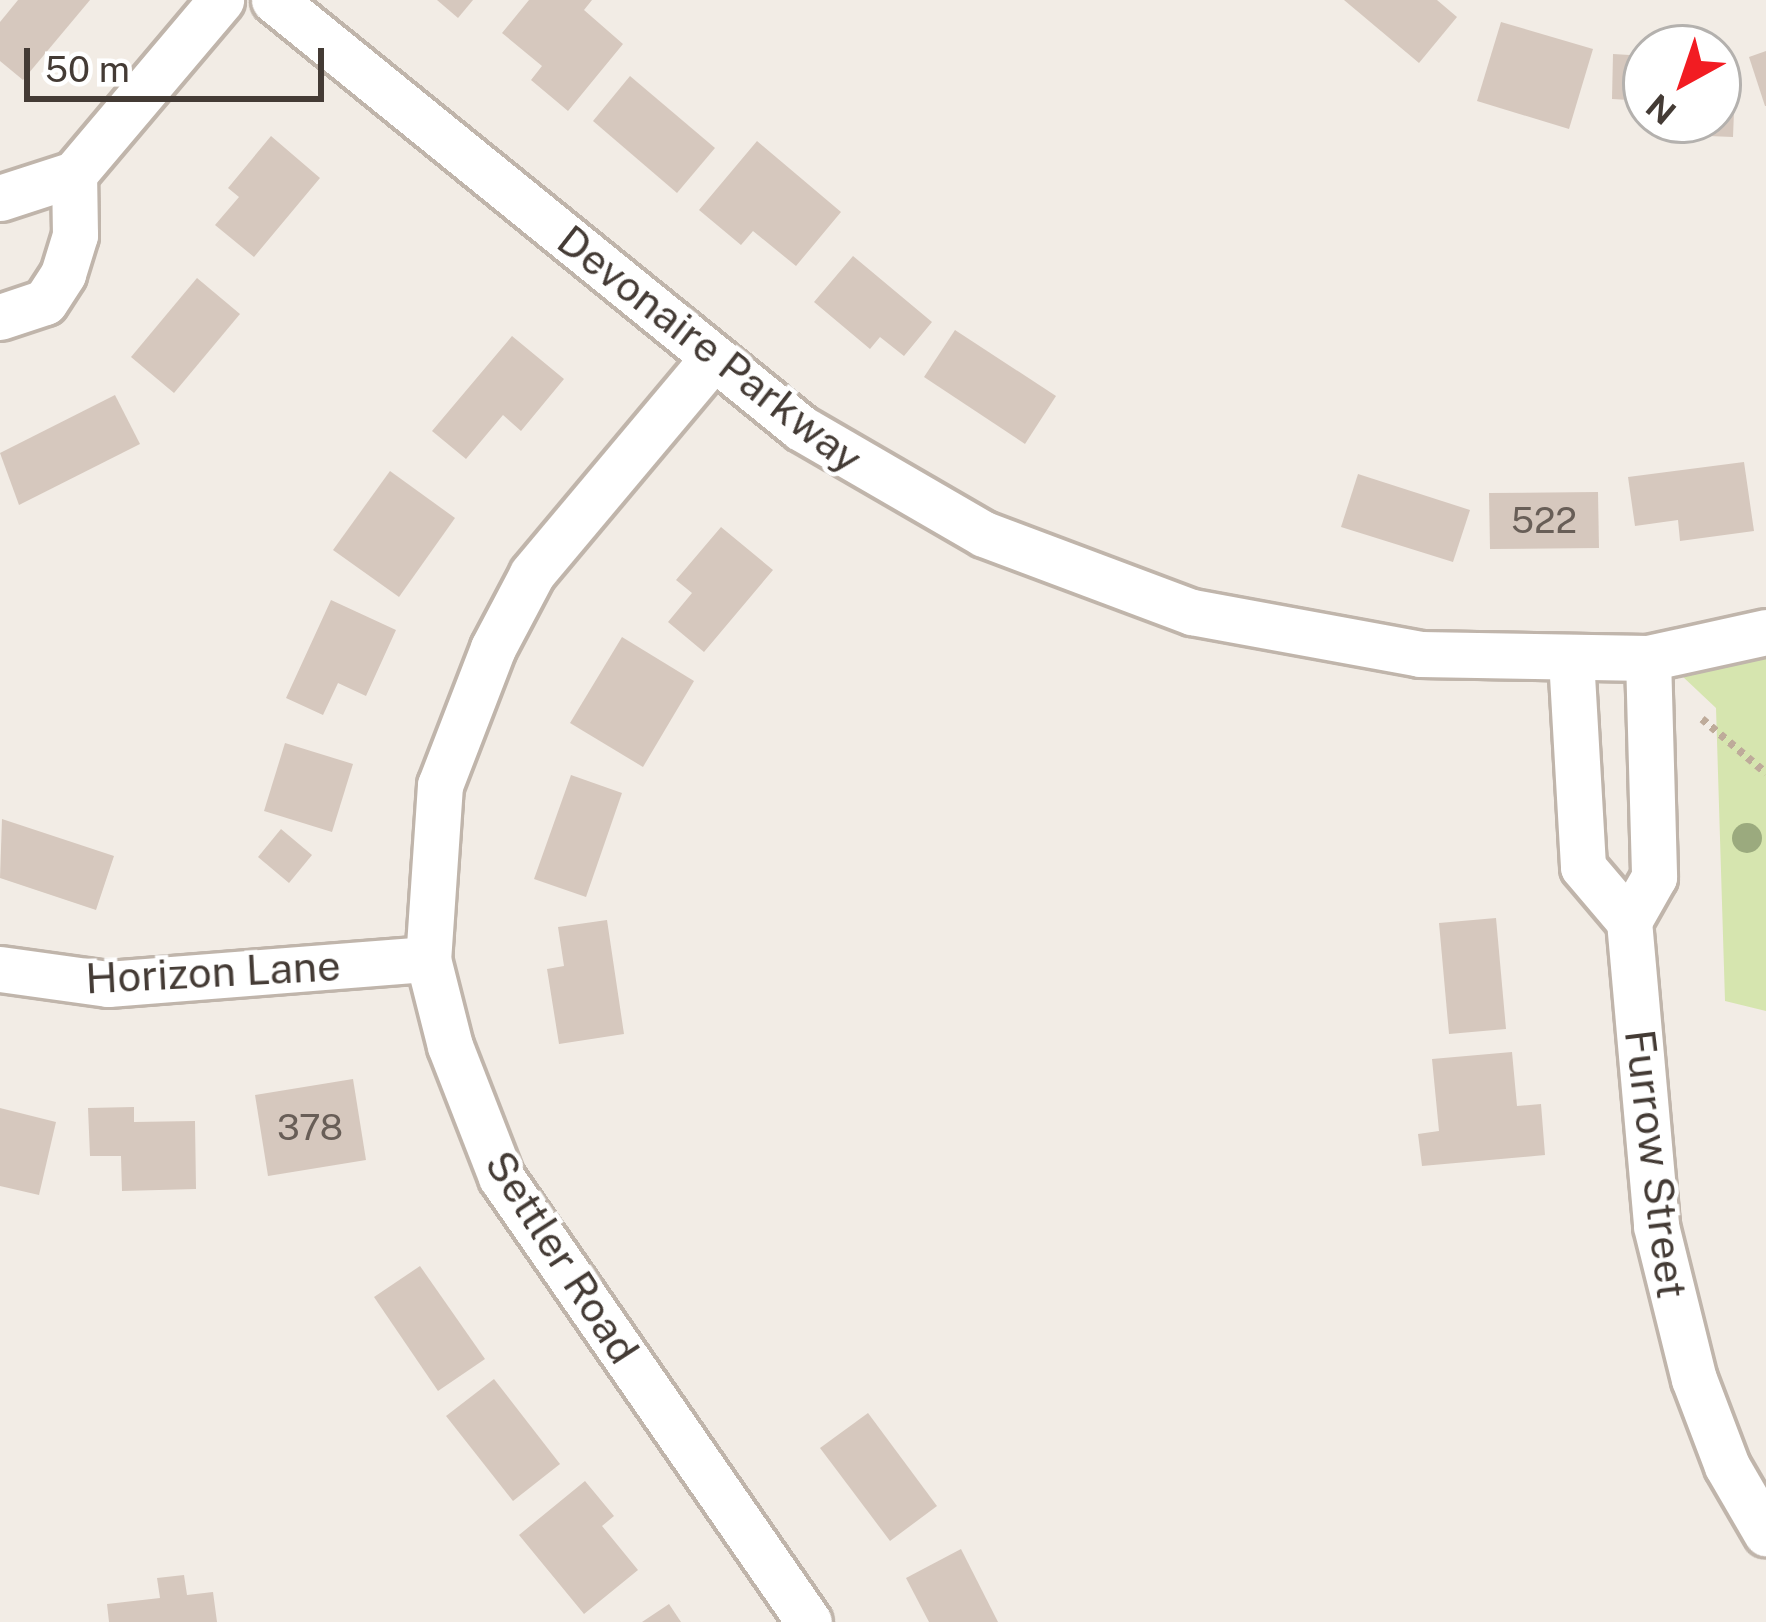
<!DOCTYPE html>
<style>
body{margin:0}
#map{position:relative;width:1766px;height:1622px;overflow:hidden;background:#f2ece5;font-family:"Public Sans",sans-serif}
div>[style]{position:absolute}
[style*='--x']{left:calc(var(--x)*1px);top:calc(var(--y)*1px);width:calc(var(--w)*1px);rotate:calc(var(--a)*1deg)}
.green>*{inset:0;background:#d6e5af}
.building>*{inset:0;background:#d6c8be}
.path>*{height:8px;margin-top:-4px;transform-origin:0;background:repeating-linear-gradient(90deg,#beab9a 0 6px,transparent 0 12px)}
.roads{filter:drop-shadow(3px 0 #c0b5ab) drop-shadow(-3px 0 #c0b5ab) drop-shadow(0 3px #c0b5ab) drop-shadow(0 -3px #c0b5ab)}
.street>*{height:45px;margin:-22.5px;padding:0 22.5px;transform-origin:22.5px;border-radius:22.5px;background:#fff}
.trees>*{width:30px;height:30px;margin:-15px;border-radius:50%;background:#9baa7e}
span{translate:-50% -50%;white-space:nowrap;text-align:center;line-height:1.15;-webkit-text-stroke:9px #fff;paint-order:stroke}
.number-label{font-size:36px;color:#685e57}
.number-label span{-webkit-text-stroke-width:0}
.street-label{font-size:42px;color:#443b35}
.north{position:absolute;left:1622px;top:24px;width:120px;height:120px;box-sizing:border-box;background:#fff;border:3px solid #b4b1ae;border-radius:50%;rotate:220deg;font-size:33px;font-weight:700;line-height:48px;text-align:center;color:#443b35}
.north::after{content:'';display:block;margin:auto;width:42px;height:54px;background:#f21c22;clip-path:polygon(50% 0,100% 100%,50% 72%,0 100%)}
.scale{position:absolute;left:24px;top:48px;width:300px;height:54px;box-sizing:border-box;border:6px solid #443b35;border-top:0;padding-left:15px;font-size:36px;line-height:42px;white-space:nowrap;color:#443b35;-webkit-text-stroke:9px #fff;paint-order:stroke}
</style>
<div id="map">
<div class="green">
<i style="clip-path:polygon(1766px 653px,1766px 1011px,1725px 1001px,1716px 708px,1681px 675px)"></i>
</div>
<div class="building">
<i style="clip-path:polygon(18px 0,90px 0,23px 80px,0 61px,0 22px)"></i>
<i style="clip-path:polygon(437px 0,473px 0,458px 18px)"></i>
<i style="clip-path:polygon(529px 0,592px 0,584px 10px,623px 44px,568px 111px,531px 80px,542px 66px,502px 33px)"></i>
<i style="clip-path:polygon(1344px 0,1437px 0,1457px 17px,1419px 63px)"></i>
<i style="clip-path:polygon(1501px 22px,1593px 49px,1569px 129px,1477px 101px)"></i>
<i style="clip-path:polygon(1766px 51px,1766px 106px,1765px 106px,1749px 57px)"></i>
<i style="clip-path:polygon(1613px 54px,1646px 56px,1646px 101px,1612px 99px)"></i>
<i style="clip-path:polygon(1718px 59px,1736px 60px,1733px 137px,1660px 134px,1660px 120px,1718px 120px)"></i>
<i style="clip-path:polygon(630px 76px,715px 148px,677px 193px,593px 121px)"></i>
<i style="clip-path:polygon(271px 136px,320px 178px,254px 257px,215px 225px,239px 197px,228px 188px)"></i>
<i style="clip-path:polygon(757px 141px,841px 212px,796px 266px,753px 231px,741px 245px,699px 210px)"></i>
<i style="clip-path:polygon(853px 256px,932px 322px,904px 356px,880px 337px,870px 349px,814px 302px)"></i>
<i style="clip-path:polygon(197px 278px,240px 314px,174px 393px,131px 357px)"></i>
<i style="clip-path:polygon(955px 330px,1056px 396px,1025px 444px,924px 377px)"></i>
<i style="clip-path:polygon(512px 336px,564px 379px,521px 431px,503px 415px,466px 459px,432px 431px)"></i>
<i style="clip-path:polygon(115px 395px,140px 444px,19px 505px,0 453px)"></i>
<i style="clip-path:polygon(1744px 462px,1754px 531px,1680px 541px,1678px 520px,1635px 526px,1628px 477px)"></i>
<i style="clip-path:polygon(390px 471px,455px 518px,399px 597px,333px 550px)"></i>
<i style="clip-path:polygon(1358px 474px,1470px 510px,1453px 562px,1341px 527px)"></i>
<i style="clip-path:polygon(1598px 492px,1599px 548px,1490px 549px,1489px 493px)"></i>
<i style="clip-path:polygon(721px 527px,773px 570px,704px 652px,668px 622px,692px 593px,676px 580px)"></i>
<i style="clip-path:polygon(331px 600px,396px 630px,366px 696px,338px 683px,323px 715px,286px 698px)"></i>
<i style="clip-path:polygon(622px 637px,694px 681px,643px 767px,570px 723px)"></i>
<i style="clip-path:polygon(285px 743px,353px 764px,332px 832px,264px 811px)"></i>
<i style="clip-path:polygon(571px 775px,622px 793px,586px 897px,534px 879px)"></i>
<i style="clip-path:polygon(2px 819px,114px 856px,96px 910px,0 878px)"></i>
<i style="clip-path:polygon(281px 829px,312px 855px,289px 883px,258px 857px)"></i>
<i style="clip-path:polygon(1496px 918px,1506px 1029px,1449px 1034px,1439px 923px)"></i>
<i style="clip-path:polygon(607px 920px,624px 1034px,559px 1044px,547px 969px,564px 966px,558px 927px)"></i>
<i style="clip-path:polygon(1512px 1052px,1517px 1106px,1541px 1104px,1545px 1155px,1422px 1166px,1418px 1134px,1439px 1131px,1432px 1059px)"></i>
<i style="clip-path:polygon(353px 1079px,366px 1160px,268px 1176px,255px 1095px)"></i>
<i style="clip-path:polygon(134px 1107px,134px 1122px,195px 1121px,196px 1189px,122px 1191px,121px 1156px,90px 1156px,88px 1108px)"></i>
<i style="clip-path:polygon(0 1108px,56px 1122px,39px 1195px,0 1186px)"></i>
<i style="clip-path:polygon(420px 1266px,485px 1359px,438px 1391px,374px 1297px)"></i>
<i style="clip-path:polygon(494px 1379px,560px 1464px,513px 1501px,446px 1416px)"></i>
<i style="clip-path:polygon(868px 1413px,937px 1506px,890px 1541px,820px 1448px)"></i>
<i style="clip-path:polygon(585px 1481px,614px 1516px,602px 1526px,638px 1570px,584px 1614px,519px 1535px)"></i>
<i style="clip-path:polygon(961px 1549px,998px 1622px,929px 1622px,906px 1578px)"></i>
<i style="clip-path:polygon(184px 1575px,187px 1595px,213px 1592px,217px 1622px,109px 1622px,107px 1604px,160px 1598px,157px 1578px)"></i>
<i style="clip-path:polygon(669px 1604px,681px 1622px,642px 1622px)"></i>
</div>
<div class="path">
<i style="--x:1702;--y:719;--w:84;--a:40.2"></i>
</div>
<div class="roads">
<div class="street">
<i style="--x:274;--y:0;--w:679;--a:39.08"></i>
<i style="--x:801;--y:428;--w:211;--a:30.1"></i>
<i style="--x:984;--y:534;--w:222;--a:20.6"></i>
<i style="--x:1192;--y:612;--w:232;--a:10.4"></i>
<i style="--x:1420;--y:654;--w:228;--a:1"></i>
<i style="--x:1648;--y:658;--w:121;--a:-12.4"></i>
<i style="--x:0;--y:198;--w:78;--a:-18"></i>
<i style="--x:74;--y:174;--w:228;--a:-49.8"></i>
<i style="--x:0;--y:317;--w:47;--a:-18.4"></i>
<i style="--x:45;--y:302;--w:33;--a:-57"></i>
<i style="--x:63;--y:274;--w:41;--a:-72.9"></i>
<i style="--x:75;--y:235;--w:61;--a:-90.9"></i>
<i style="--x:713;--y:358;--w:282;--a:130"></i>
<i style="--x:532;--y:574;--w:84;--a:117.8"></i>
<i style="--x:493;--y:648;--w:147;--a:111.1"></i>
<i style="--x:440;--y:785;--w:174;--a:93.9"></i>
<i style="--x:428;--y:959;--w:90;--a:75.8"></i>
<i style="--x:450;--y:1046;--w:141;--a:68.7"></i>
<i style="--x:501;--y:1177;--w:541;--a:55.31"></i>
<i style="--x:1571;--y:658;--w:209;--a:86.7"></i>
<i style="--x:1583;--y:867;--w:71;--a:49.6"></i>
<i style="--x:1648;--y:658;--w:219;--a:88.4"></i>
<i style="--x:1654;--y:877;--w:51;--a:119.6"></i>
<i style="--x:1629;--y:921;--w:306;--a:84.9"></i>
<i style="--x:1656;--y:1226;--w:158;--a:76.1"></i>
<i style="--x:1694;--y:1379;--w:93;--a:69.2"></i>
<i style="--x:1727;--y:1466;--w:78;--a:59.8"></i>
<i style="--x:0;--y:969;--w:109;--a:7.9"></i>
<i style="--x:108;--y:984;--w:321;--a:-4.5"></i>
</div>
</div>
<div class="trees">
<i style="left:1747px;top:838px"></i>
</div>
<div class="number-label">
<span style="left:1544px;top:521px">522</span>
<span style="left:310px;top:1128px">378</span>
</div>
<div class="street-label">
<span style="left:710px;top:349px;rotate:38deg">Devonaire Parkway</span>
<span style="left:213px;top:972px;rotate:-3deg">Horizon Lane</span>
<span style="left:1656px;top:1164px;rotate:83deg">Furrow Street</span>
<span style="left:562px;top:1257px;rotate:57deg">Settler Road</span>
</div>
<div class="north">N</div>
<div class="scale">50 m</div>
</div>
